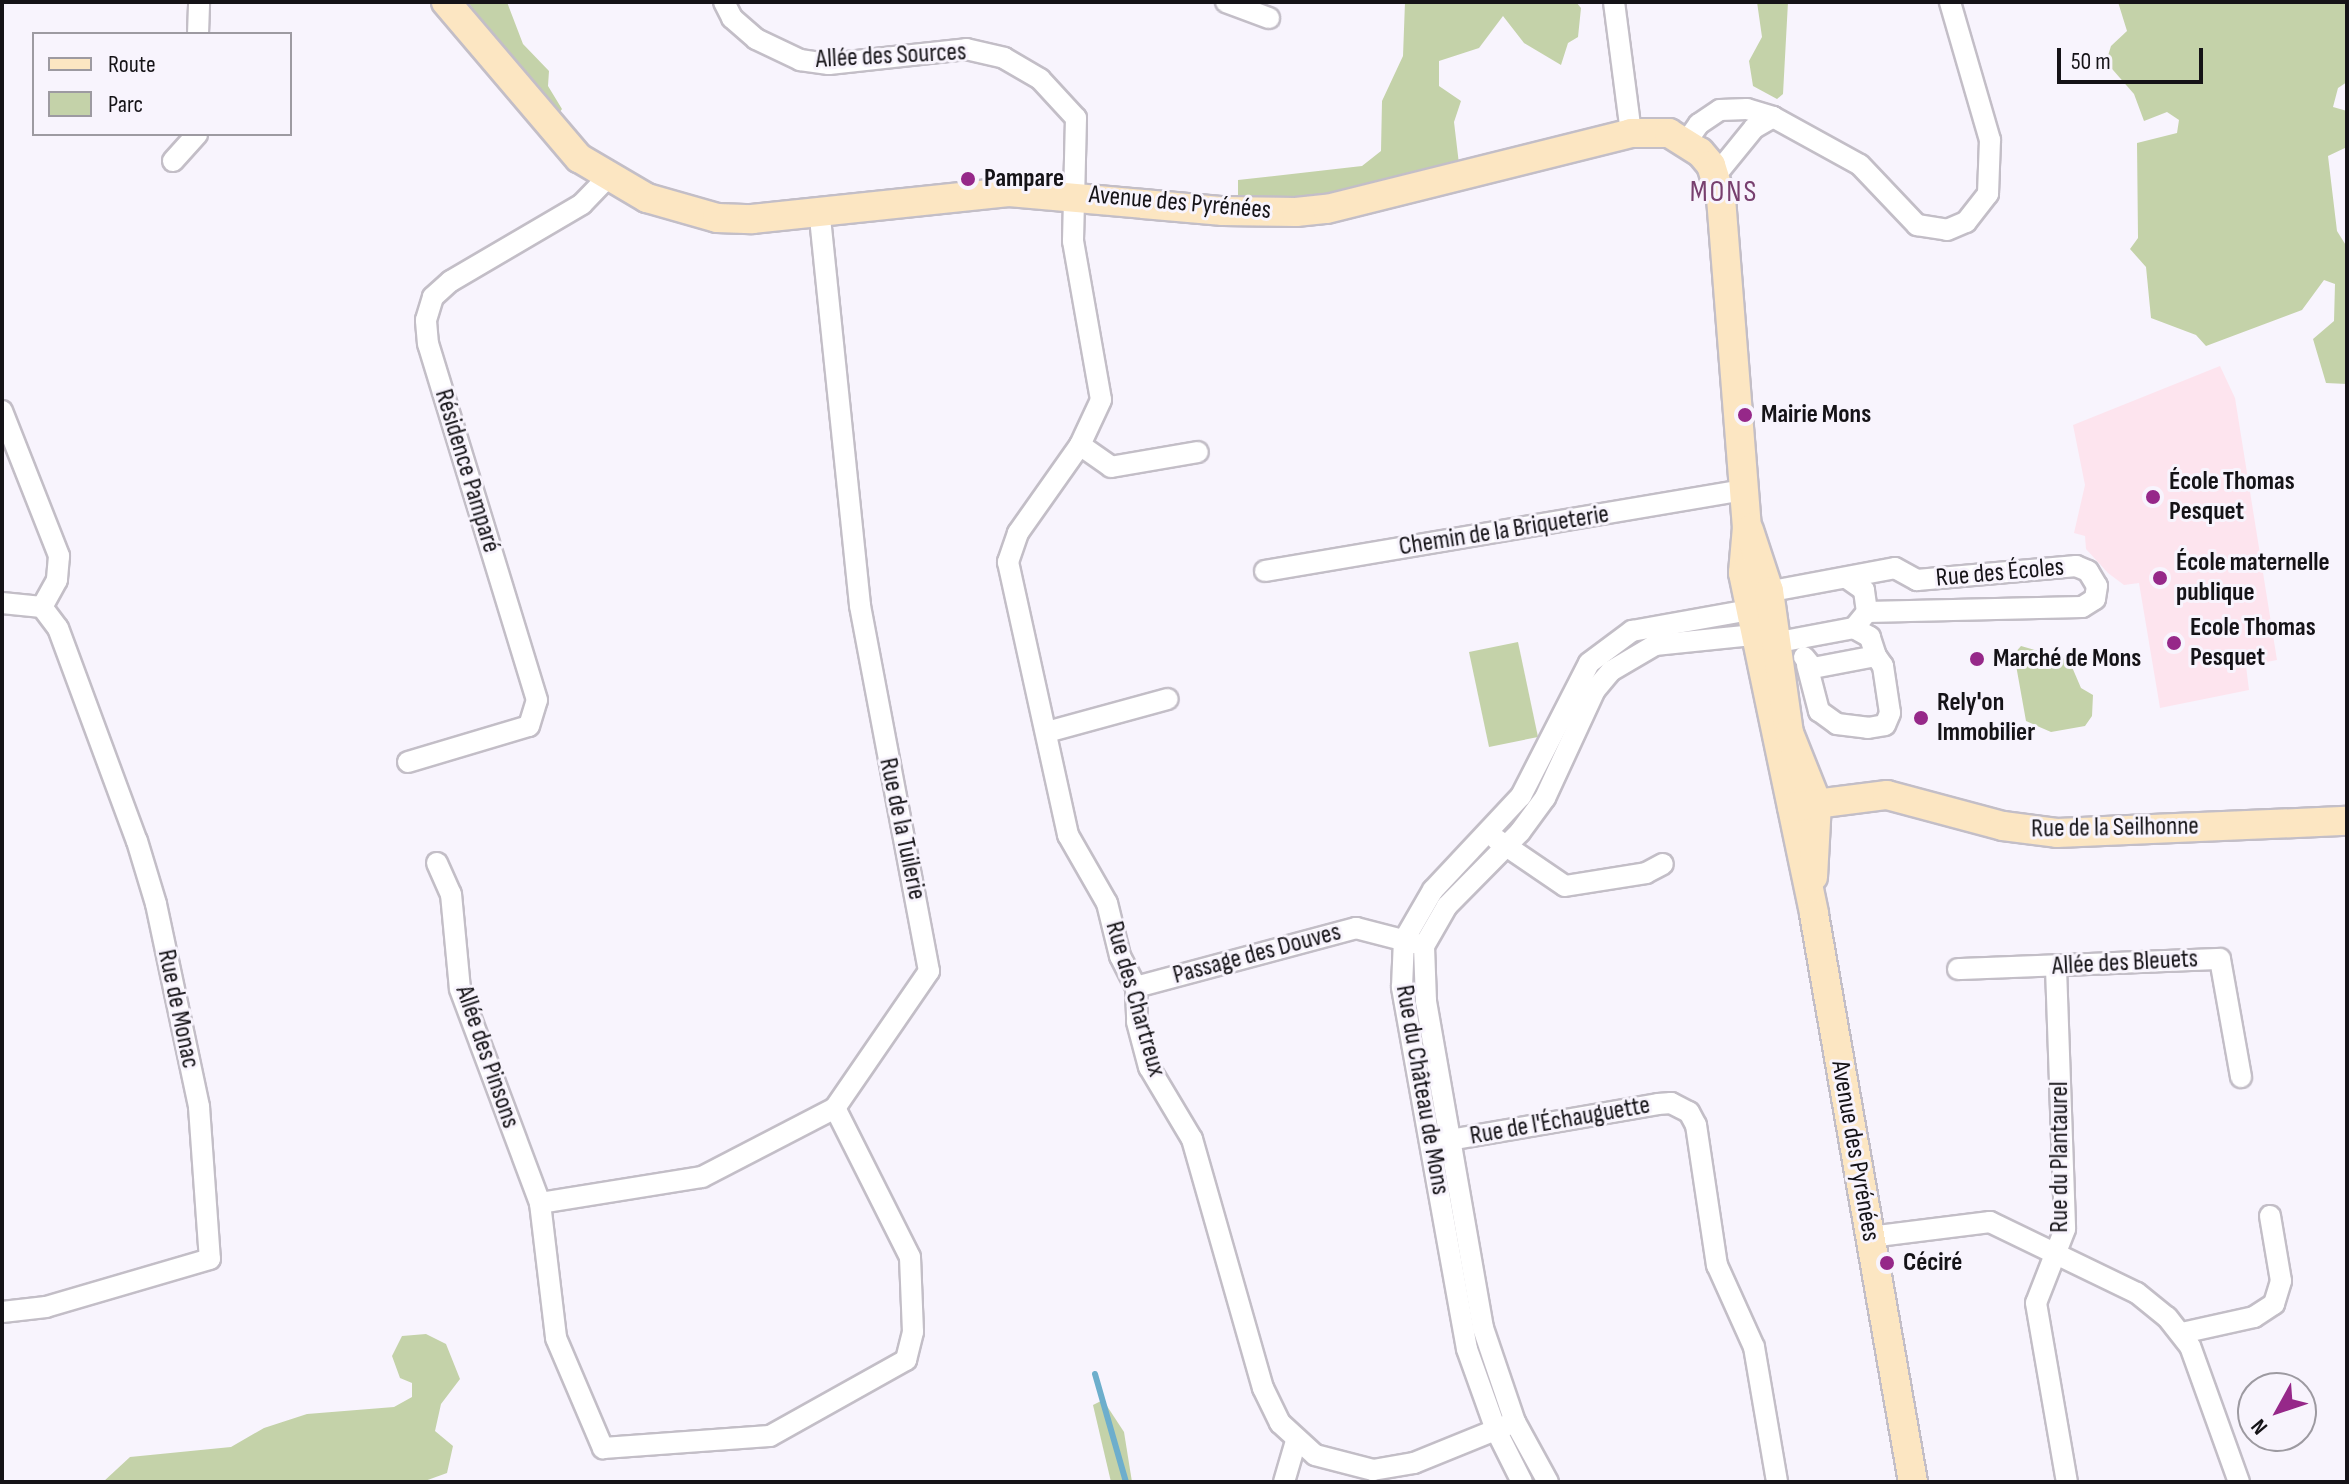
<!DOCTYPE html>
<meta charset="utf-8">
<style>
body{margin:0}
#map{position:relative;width:2349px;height:1484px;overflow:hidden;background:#f8f4fd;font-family:"Sofia Sans Condensed",sans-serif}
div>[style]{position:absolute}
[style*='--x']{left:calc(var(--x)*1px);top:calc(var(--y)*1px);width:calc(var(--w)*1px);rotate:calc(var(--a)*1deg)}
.education>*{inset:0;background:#fde4ee}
.green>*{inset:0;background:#c4d2a9}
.stream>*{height:6px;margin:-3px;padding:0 3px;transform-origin:3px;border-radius:3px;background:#6daecc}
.roads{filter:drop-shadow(2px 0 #c3bec7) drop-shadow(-2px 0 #c3bec7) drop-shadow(0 2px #c3bec7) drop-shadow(0 -2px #c3bec7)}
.street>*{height:20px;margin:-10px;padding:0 10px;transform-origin:10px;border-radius:10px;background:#fff}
.secondary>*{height:28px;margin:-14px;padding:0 14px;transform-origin:14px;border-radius:14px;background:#fce6c2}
.dots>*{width:22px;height:22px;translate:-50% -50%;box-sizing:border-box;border:4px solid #f8f4fd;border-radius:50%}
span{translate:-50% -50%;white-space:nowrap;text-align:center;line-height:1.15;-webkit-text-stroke:6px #f8f4fd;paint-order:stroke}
.street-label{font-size:26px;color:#151317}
.poi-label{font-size:26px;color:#151317;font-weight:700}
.left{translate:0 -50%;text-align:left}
.quarter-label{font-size:30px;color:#78406f;letter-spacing:2px}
.frame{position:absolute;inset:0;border:4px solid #151317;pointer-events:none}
.legend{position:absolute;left:32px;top:32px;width:260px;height:104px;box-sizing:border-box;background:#f8f4fd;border:2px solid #9d9aa1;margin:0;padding:10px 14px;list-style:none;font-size:24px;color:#151317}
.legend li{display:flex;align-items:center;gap:16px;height:40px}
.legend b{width:40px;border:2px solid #9d9aa1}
.north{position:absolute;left:2237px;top:1372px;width:80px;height:80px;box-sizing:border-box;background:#f8f4fd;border:2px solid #9d9aa1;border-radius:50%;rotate:230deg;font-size:22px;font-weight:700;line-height:32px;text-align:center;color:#151317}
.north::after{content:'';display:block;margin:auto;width:28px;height:36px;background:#962889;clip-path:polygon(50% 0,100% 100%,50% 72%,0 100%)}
.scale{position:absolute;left:2057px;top:48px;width:146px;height:36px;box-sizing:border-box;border:4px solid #151317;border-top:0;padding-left:10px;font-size:24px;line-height:28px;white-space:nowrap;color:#151317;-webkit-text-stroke:6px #f8f4fd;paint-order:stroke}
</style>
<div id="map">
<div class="education">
<i style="clip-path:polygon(2220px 366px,2235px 398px,2277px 660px,2246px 666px,2249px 690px,2160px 708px,2139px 583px,2124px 585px,2108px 573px,2086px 549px,2085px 536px,2074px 533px,2085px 485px,2073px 425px)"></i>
</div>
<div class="green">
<i style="clip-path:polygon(468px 2px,507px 2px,523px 44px,549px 71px,548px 86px,562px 109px,555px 119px)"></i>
<i style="clip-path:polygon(1405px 2px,1576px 2px,1581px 8px,1578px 37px,1568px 43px,1561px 65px,1524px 43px,1503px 16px,1479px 48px,1439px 61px,1439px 86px,1461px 101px,1454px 122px,1459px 164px,1310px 200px,1238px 201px,1238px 180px,1362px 166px,1381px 151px,1382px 101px,1403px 56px)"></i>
<i style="clip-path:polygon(1757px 2px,1788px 2px,1783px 94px,1777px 99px,1753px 86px,1749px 61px,1762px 37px)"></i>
<i style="clip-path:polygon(2118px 2px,2347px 2px,2347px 82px,2338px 88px,2333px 107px,2347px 111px,2347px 147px,2328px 156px,2337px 231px,2347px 247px,2347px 384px,2326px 383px,2313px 339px,2334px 321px,2335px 284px,2324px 280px,2302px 310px,2206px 346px,2196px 335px,2151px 318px,2146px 267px,2130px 249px,2138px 238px,2137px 143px,2177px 133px,2179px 120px,2167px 112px,2144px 121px,2134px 94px,2106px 62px,2111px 46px,2127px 31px)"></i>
<i style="clip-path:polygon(1518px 642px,1538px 737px,1489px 747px,1469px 652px)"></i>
<i style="clip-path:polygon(2021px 646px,2069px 660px,2081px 688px,2093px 695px,2092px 716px,2085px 726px,2051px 732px,2026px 721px,2014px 654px)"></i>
<i style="clip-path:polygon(426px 1334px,446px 1344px,460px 1379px,441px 1404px,435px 1431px,453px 1446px,447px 1473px,422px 1482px,103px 1482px,130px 1457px,231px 1447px,264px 1428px,307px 1414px,394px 1407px,412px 1397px,412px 1383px,400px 1378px,392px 1356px,402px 1336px)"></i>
<i style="clip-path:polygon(1103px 1400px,1124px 1432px,1132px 1482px,1111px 1482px,1093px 1405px)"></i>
</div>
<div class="stream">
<i style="--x:1095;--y:1374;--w:112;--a:74"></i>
</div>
<div class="roads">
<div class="street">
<i style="--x:724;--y:2;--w:18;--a:63"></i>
<i style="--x:732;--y:18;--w:32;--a:41"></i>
<i style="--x:756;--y:39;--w:49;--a:25.5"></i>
<i style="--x:800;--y:60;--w:29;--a:8"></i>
<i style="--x:829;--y:64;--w:138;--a:-6.2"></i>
<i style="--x:966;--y:49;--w:39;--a:13"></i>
<i style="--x:1004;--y:58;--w:42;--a:30.3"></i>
<i style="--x:1040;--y:79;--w:53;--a:47.3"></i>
<i style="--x:1076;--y:118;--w:123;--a:91.4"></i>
<i style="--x:1073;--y:241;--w:161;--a:80"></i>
<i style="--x:1101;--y:400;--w:50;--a:115"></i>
<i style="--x:1080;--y:445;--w:108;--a:125.2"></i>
<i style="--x:1018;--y:533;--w:31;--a:109"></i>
<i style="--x:1008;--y:562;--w:280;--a:77.6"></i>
<i style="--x:1068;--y:835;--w:78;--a:60.2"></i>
<i style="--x:1107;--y:903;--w:55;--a:76.2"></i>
<i style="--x:1120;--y:956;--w:35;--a:63"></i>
<i style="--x:1136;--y:987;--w:35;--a:88"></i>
<i style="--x:1137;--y:1022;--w:47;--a:75.1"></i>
<i style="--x:1149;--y:1067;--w:84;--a:59.2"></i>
<i style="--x:1192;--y:1139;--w:259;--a:74.1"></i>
<i style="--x:1263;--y:1388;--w:39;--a:64"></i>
<i style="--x:1280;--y:1423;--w:47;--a:42.4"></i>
<i style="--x:1315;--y:1455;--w:60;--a:14.5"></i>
<i style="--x:1373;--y:1470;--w:42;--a:-9.7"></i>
<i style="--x:1414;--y:1463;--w:109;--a:-22.1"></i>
<i style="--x:1226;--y:2;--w:46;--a:20.4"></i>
<i style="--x:1614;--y:2;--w:132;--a:82.6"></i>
<i style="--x:198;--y:34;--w:32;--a:-88"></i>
<i style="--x:1687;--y:141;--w:21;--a:-55"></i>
<i style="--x:1699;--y:124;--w:25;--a:-34"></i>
<i style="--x:1720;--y:110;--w:27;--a:-2"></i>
<i style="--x:1747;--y:109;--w:27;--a:17"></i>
<i style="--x:1773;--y:117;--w:99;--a:28.9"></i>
<i style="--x:1860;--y:165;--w:83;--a:46.5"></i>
<i style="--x:1917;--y:225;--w:30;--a:9"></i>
<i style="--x:1947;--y:230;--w:21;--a:-23"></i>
<i style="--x:1966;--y:222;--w:36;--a:-52"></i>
<i style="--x:1988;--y:194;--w:54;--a:-87.9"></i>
<i style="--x:1990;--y:140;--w:144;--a:-106.2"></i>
<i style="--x:173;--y:161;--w:36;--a:-48"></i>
<i style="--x:1715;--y:176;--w:62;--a:-50.9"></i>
<i style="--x:1754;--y:128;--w:22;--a:-30"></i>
<i style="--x:2;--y:411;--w:156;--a:68.5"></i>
<i style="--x:59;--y:556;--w:24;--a:95"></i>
<i style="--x:57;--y:580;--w:31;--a:119"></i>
<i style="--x:1080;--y:445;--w:38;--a:35"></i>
<i style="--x:1111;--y:467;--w:88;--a:-9.8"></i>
<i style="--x:1265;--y:571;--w:485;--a:-9.6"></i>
<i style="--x:1756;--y:594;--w:141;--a:-10.6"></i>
<i style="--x:1895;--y:568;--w:25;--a:29"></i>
<i style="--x:1917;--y:580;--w:160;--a:-5"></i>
<i style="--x:2076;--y:566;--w:13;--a:23"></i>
<i style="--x:2088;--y:571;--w:17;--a:59"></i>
<i style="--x:2097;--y:586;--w:13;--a:99"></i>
<i style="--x:2095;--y:599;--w:15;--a:148"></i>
<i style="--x:2082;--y:607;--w:215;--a:178.7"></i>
<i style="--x:2;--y:603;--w:40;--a:5.7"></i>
<i style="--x:42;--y:607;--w:26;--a:53"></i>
<i style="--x:58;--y:628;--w:227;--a:69.7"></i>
<i style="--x:137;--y:841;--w:66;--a:73.2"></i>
<i style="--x:156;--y:904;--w:208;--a:78"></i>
<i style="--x:199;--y:1107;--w:152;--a:85.9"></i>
<i style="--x:210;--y:1259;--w:171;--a:163.7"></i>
<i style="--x:46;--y:1307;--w:44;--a:173.5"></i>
<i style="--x:1763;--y:645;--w:93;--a:-10.6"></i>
<i style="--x:1854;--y:628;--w:21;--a:-51"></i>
<i style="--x:1867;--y:612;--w:22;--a:-98"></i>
<i style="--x:1864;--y:590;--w:21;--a:-145"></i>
<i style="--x:1804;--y:657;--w:14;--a:51"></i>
<i style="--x:1813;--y:668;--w:64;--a:-10.8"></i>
<i style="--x:1876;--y:656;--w:20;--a:-108"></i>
<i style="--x:1870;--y:637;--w:18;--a:-151"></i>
<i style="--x:1807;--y:665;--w:48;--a:75.4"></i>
<i style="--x:1819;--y:711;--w:22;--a:36"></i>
<i style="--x:1837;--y:724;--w:31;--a:7"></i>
<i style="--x:1868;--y:728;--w:17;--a:-10"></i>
<i style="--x:1885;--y:725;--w:13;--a:-67"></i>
<i style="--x:1890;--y:713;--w:48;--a:-98.5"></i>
<i style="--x:1883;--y:666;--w:12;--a:-125"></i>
<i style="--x:1047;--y:732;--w:125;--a:-15.3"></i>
<i style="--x:408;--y:762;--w:126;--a:-16.6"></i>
<i style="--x:529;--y:726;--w:27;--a:-73"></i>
<i style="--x:537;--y:700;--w:372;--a:-107"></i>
<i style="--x:428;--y:344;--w:24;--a:-95"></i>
<i style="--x:426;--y:320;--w:24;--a:-73"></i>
<i style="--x:433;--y:297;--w:24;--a:-42"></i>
<i style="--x:451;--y:281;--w:152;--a:-30.4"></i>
<i style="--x:582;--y:204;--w:36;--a:-46"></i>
<i style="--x:1496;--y:839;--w:83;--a:34.3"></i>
<i style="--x:1565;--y:886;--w:82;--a:-9.1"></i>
<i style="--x:1646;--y:873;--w:19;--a:-28"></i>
<i style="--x:437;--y:863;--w:34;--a:66"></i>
<i style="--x:451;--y:894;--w:95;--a:84.6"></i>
<i style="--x:460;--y:989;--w:228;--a:69.5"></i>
<i style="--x:540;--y:1203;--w:136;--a:83.2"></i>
<i style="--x:556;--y:1338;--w:120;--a:66.9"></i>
<i style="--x:603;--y:1448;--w:167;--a:-4.1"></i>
<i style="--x:770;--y:1436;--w:156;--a:-29.2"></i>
<i style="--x:906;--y:1360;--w:29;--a:-76"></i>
<i style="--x:913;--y:1332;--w:75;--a:-92.3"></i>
<i style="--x:910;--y:1257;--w:167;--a:-116.7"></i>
<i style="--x:2056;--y:968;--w:261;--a:88"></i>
<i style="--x:2065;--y:1229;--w:79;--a:111.4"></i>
<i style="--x:2036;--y:1303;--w:182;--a:80.2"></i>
<i style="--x:1958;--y:969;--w:262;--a:-2.2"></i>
<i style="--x:2220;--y:959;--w:120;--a:79.9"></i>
<i style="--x:1136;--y:987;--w:228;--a:-15"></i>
<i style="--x:1356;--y:928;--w:60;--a:14.5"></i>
<i style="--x:1438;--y:1142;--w:223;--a:-9.8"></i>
<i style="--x:1658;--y:1104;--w:13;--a:-4"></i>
<i style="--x:1671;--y:1103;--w:20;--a:27"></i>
<i style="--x:1689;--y:1112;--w:15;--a:62"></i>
<i style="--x:1696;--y:1125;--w:142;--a:81.5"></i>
<i style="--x:1717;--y:1265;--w:90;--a:65.7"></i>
<i style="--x:1754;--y:1347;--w:137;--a:80.3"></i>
<i style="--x:540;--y:1203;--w:164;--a:-9.1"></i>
<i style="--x:702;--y:1177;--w:150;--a:-27.4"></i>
<i style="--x:835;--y:1108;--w:166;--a:-55.5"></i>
<i style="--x:929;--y:971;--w:372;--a:-100.7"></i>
<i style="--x:860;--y:605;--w:396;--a:-95.9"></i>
<i style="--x:1870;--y:1237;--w:121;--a:-7.1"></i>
<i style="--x:1990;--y:1222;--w:163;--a:25.8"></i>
<i style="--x:2137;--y:1293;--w:38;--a:39"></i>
<i style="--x:2167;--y:1317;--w:37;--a:52"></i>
<i style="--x:2190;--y:1346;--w:145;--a:70.2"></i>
<i style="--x:2182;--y:1333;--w:74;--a:-12.5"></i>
<i style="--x:2254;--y:1317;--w:24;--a:-33"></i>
<i style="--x:2274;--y:1304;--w:24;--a:-73"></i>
<i style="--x:2281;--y:1281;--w:66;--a:-99.6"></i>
<i style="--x:1284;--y:1482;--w:43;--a:-73.7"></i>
<i style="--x:1522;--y:1482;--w:58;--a:-116.6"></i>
<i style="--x:1496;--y:1430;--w:86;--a:-109.7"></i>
<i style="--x:1467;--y:1349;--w:368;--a:-100.2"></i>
<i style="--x:1402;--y:987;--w:47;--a:-87.6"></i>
<i style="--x:1404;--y:940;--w:58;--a:-59.9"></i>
<i style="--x:1433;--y:890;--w:129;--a:-46.9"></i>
<i style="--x:1521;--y:796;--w:149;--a:-62.9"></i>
<i style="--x:1589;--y:663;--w:54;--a:-36.7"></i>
<i style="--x:1632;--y:631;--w:120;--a:-10.1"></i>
<i style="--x:1548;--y:1482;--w:68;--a:-118.8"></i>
<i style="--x:1515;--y:1422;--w:99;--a:-108.8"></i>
<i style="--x:1483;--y:1328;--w:332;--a:-99.9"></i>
<i style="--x:1426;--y:1001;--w:55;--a:-92.1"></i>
<i style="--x:1424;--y:946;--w:46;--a:-60.1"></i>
<i style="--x:1447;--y:906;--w:104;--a:-45.4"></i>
<i style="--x:1520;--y:832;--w:42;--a:-53.7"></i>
<i style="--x:1545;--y:798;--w:119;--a:-65.2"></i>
<i style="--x:1595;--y:690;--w:25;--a:-50"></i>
<i style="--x:1611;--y:671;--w:51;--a:-30.6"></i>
<i style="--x:1655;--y:645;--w:100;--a:-5.8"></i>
</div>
<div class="secondary">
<i style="--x:446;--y:2;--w:205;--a:49.6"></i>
<i style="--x:579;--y:158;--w:79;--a:30.5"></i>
<i style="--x:647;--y:198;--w:73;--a:15.9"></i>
<i style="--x:717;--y:218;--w:35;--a:2"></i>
<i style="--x:752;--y:219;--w:258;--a:-6"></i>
<i style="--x:1009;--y:192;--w:215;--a:5.1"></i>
<i style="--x:1223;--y:211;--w:73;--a:0.8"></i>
<i style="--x:1296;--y:212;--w:31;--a:-6"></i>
<i style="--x:1327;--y:209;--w:313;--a:-14"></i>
<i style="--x:1631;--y:133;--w:38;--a:0"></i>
<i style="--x:1669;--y:133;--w:36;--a:32"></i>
<i style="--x:1700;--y:152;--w:17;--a:50"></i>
<i style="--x:1711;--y:165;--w:34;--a:73"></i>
<i style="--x:1721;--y:198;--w:330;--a:85.5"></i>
<i style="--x:1747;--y:527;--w:46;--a:95"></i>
<i style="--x:1743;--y:573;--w:348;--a:78.2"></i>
<i style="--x:1814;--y:914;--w:577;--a:80.11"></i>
<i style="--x:1749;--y:530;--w:64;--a:71.8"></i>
<i style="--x:1769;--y:591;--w:143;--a:82"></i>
<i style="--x:1789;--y:733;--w:75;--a:68.2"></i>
<i style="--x:1817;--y:803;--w:74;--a:93.1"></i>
<i style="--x:1792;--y:807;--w:96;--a:-7.2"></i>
<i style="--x:1887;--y:795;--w:120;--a:15"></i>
<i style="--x:2003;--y:826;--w:54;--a:7.4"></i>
<i style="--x:2057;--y:833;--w:290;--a:-2.4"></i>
</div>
</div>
<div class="dots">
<i style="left:968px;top:179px;background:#962889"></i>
<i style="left:1745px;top:415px;background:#962889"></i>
<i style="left:2153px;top:497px;background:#962889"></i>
<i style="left:2160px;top:578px;background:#962889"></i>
<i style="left:2174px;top:643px;background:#962889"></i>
<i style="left:1977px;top:659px;background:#962889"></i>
<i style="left:1921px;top:718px;background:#962889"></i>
<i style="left:1887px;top:1263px;background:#962889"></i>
</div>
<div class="street-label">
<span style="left:891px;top:56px;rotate:-3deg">Allée des Sources</span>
<span style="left:1180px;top:203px;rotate:5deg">Avenue des Pyrénées</span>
<span style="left:467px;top:471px;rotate:73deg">Résidence Pamparé</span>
<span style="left:1504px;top:531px;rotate:-9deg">Chemin de la Briqueterie</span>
<span style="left:2000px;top:573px;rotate:-5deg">Rue des Écoles</span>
<span style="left:2115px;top:828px;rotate:-1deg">Rue de la Seilhonne</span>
<span style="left:902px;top:829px;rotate:78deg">Rue de la Tuilerie</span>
<span style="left:1257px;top:954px;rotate:-15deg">Passage des Douves</span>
<span style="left:2125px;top:963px;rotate:-3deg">Allée des Bleuets</span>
<span style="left:1135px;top:999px;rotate:74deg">Rue des Chartreux</span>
<span style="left:178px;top:1009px;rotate:78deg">Rue de Monac</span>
<span style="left:487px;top:1057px;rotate:71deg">Allée des Pinsons</span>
<span style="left:1422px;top:1090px;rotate:80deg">Rue du Château de Mons</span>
<span style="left:1560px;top:1121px;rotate:-10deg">Rue de l'Échauguette</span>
<span style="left:1855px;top:1151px;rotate:80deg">Avenue des Pyrénées</span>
<span style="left:2060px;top:1157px;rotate:-90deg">Rue du Plantaurel</span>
</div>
<div class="poi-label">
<span class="left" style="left:984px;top:179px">Pampare</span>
<span class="left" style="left:1761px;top:415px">Mairie Mons</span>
<span class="left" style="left:2169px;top:497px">École Thomas<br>Pesquet</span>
<span class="left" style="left:2176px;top:578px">École maternelle<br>publique</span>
<span class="left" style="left:2190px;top:643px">Ecole Thomas<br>Pesquet</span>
<span class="left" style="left:1993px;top:659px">Marché de Mons</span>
<span class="left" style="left:1937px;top:718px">Rely'on<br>Immobilier</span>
<span class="left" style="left:1903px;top:1263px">Céciré</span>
</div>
<div class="quarter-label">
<span style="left:1724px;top:192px">MONS</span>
</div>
<div class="frame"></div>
<ul class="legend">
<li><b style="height:10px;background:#fce6c2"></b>Route</li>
<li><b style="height:22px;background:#c4d2a9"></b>Parc</li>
</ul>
<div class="north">N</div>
<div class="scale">50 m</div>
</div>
